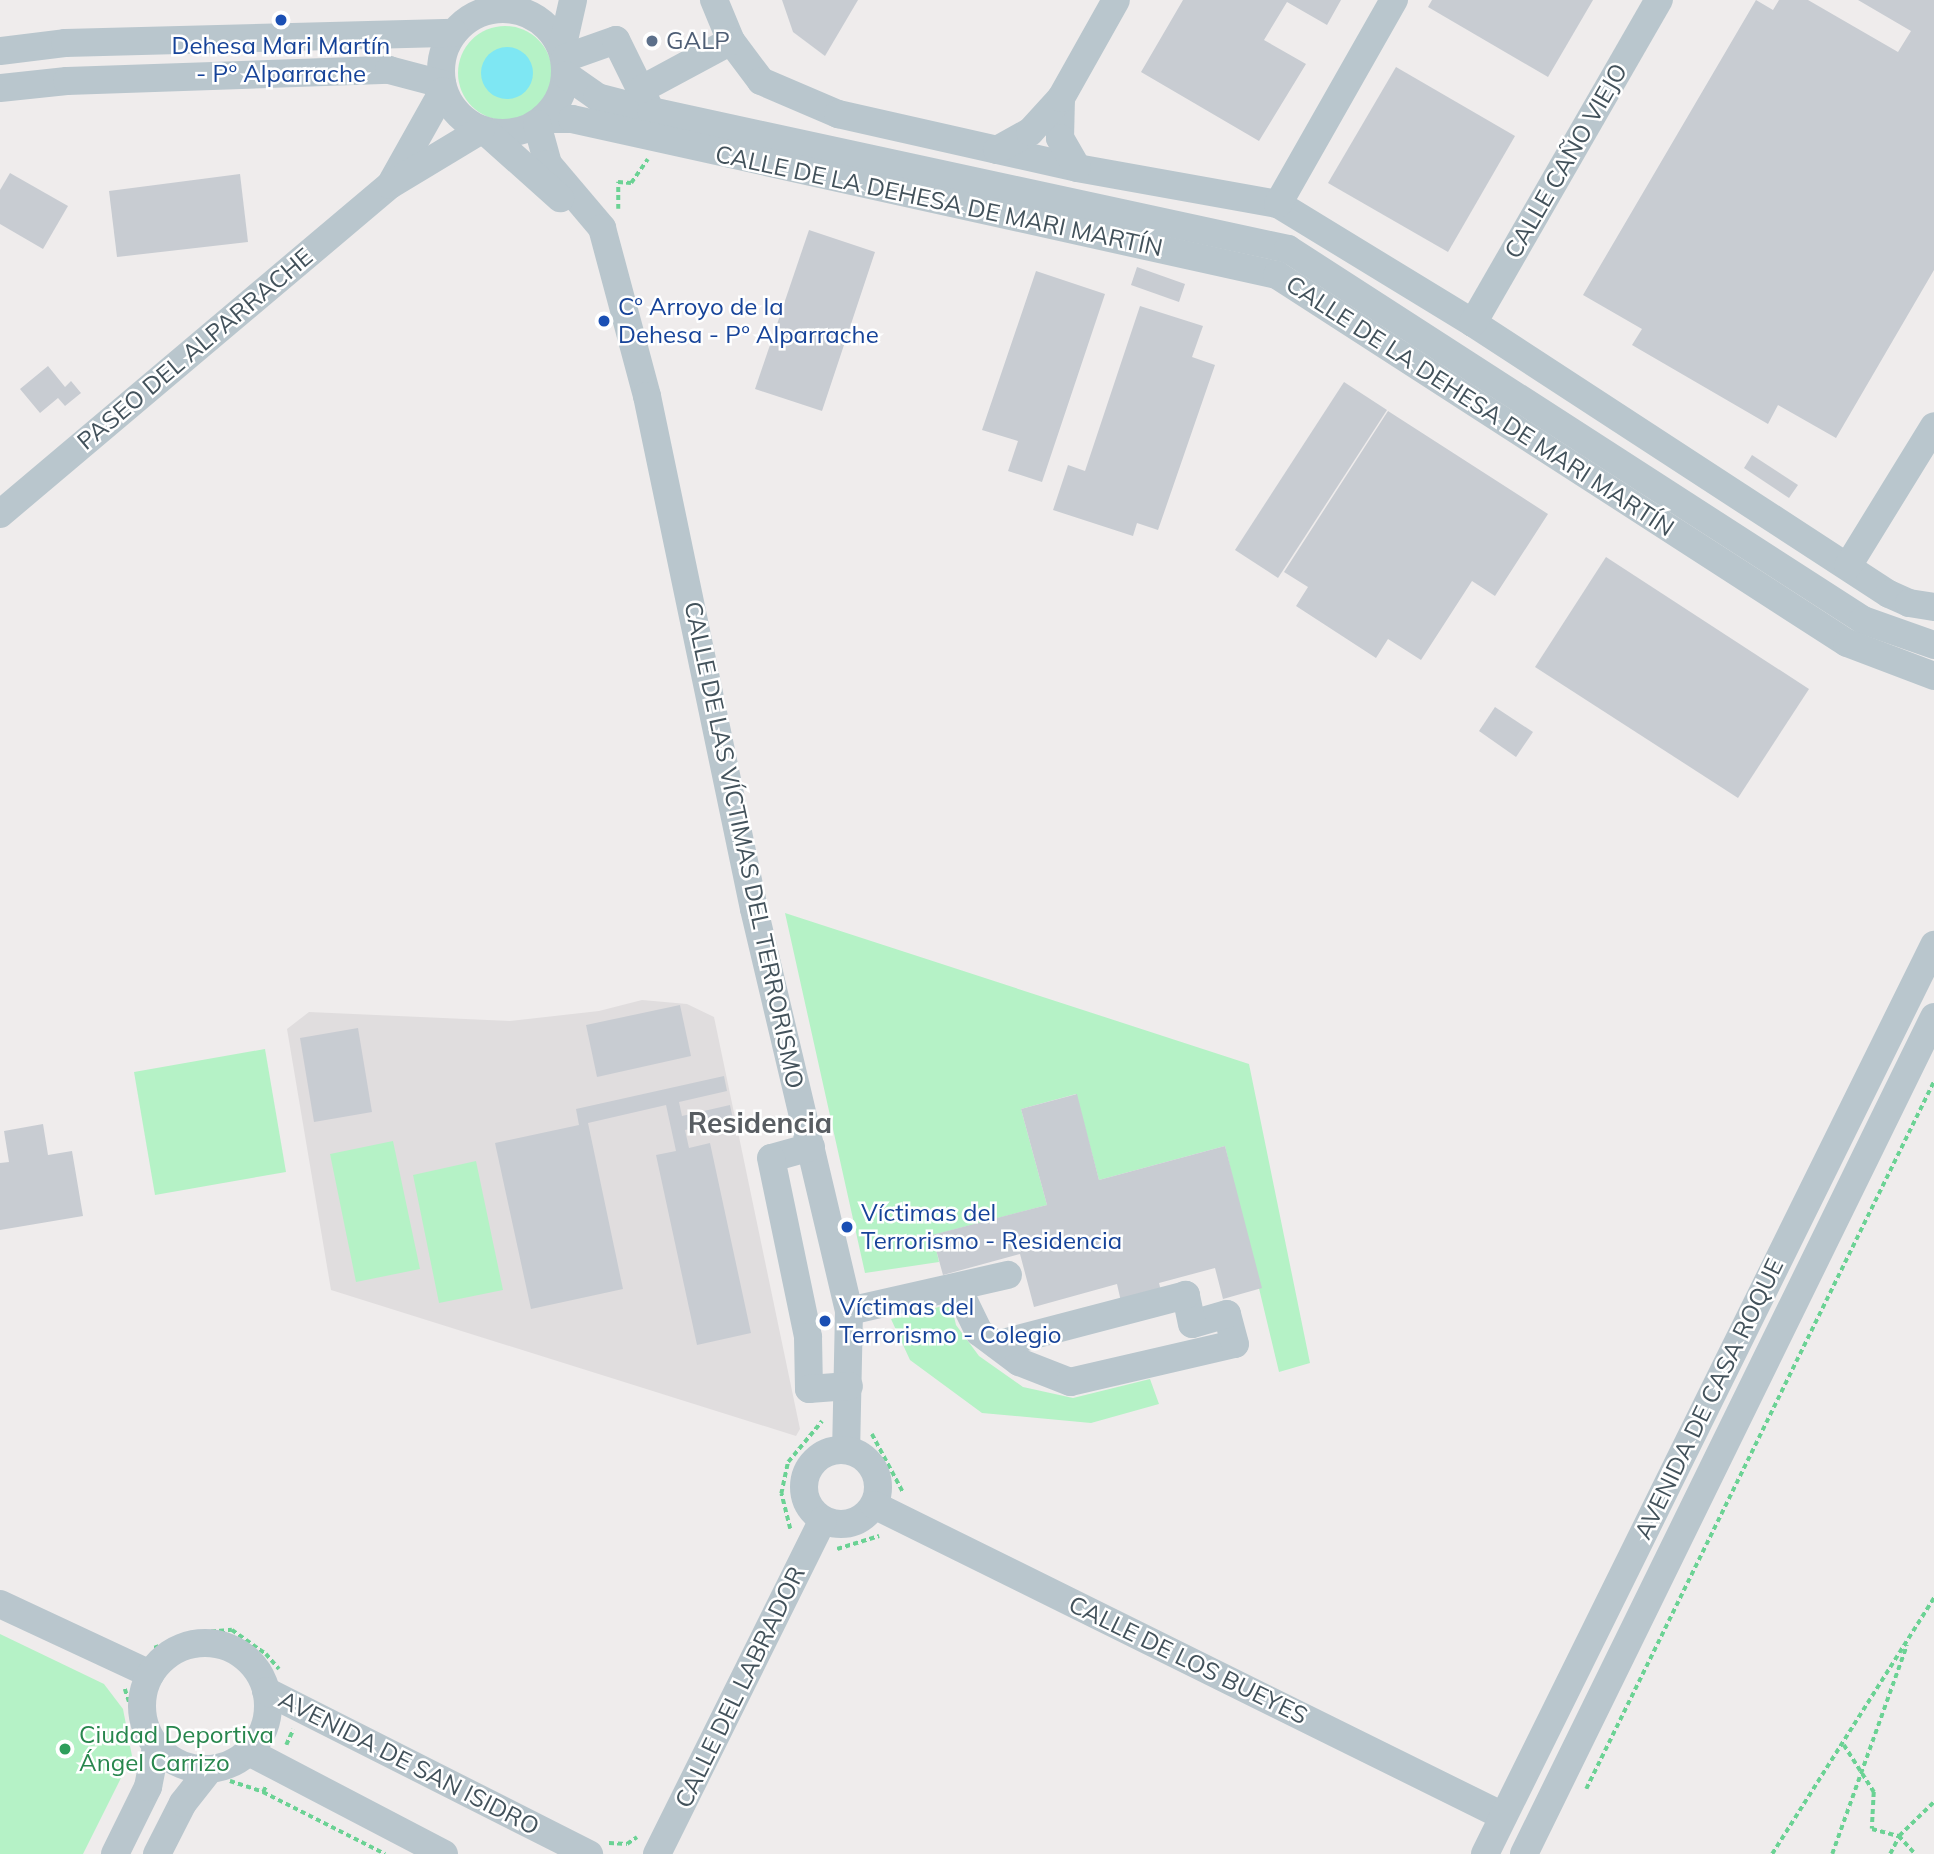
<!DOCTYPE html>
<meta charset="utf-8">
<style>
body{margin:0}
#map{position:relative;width:1934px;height:1854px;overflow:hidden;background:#efecec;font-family:Mulish,sans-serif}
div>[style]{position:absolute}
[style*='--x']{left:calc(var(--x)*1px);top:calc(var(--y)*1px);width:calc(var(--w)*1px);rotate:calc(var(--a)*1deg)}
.education>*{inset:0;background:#e0ddde}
.green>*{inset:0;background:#b5f2c6}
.round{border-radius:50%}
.water>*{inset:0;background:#7ee7f3}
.building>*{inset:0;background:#c8ccd2}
.path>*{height:3.5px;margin-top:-1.75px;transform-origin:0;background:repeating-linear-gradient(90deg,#6bd294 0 5px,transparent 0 8.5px)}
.minor>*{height:28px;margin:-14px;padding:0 14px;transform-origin:14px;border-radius:14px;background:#b9c6cd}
.minor>.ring{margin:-14px;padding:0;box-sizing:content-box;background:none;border:28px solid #b9c6cd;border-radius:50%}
.dots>*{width:19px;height:19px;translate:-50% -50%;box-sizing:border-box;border:4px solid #fff;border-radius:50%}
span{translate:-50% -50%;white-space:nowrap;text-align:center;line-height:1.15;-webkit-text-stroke:5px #fff;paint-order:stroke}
.service-label{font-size:24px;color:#4e5e75}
.left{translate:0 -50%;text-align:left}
.transit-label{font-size:24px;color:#164399}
.street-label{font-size:24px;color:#43525b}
.leisure-label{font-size:24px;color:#27864d}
.quarter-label{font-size:28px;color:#585d62;font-weight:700}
</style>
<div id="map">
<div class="education">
<i style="clip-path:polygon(642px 1000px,687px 1004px,714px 1017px,800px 1429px,796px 1436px,331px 1290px,287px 1029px,309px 1012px,510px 1021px,599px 1011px)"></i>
</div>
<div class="green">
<i class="round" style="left:458px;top:26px;width:94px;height:94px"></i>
<i style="clip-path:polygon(785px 913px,1249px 1064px,1310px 1363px,1279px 1372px,1225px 1146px,1099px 1180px,1076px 1094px,1021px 1109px,1047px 1205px,933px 1235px,939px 1262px,865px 1273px)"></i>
<i style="clip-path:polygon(265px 1049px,286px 1172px,155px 1195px,134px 1072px)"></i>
<i style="clip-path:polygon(393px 1141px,420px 1269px,356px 1282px,330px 1154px)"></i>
<i style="clip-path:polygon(476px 1161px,503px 1290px,439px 1303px,413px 1175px)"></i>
<i style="clip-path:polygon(951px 1304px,956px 1325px,979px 1356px,1023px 1387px,1073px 1398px,1150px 1379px,1159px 1404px,1091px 1423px,982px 1413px,910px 1360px,891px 1319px)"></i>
<i style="clip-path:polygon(0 1634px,104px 1684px,123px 1709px,132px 1756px,83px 1854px,0 1854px)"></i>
</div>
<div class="water">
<i class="round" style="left:481px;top:47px;width:52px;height:52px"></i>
</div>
<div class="building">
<i style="clip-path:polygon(782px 0,858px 0,825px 56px,793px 32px)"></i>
<i style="clip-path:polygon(1183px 0,1341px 0,1327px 25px,1287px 2px,1264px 40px,1306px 64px,1259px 141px,1141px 72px)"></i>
<i style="clip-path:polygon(1432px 0,1593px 0,1548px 77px,1428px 7px)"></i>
<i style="clip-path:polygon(1756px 0,1773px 10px,1779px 0,1808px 0,1898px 52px,1911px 31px,1858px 0,1934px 0,1934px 270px,1836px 438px,1778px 405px,1768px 424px,1632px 345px,1642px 329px,1583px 295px)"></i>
<i style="clip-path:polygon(1396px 67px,1515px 136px,1448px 252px,1328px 183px)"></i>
<i style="clip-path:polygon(10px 173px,68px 206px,43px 249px,0 224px,0 190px)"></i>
<i style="clip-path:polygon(240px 174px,248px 242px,117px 257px,109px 191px)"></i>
<i style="clip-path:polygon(809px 230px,875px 252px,822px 411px,755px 389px)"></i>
<i style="clip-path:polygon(1137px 267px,1185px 284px,1179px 302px,1131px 285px)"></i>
<i style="clip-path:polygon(1036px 271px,1105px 294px,1042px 482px,1008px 471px,1018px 441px,982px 430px)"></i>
<i style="clip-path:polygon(1140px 306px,1203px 326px,1192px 357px,1215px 365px,1158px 530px,1137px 523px,1133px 536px,1053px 510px,1068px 465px,1085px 471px)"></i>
<i style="clip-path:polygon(48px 366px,65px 387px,71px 381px,81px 393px,65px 406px,58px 398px,40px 413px,20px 389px)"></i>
<i style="clip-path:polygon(1344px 382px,1387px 410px,1278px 578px,1235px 550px)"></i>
<i style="clip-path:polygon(1388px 411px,1548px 514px,1495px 596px,1472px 581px,1421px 660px,1388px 639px,1376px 658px,1296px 606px,1308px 587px,1284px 572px)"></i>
<i style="clip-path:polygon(1752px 455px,1798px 485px,1789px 498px,1744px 468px)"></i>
<i style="clip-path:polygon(1606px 557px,1809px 689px,1738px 798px,1535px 667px)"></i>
<i style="clip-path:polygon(1495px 707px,1533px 732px,1516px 757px,1479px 731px)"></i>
<i style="clip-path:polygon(680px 1005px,691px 1056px,597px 1077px,586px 1025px)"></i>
<i style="clip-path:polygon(358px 1028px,372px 1112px,314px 1122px,300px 1038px)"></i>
<i style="clip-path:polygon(724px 1076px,727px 1091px,679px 1102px,682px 1116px,730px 1105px,733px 1119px,685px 1130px,689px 1148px,710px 1143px,751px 1333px,697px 1345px,656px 1155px,676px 1151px,666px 1105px,588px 1123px,623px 1289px,531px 1309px,495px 1143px,579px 1125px,576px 1109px)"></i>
<i style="clip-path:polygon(1077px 1094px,1099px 1180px,1225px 1146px,1262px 1288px,1223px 1299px,1215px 1268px,1159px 1283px,1162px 1295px,1122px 1306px,1117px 1284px,1034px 1307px,1020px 1254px,943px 1275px,932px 1235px,1047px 1205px,1021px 1109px)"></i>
<i style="clip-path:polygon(43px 1124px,48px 1155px,72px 1151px,83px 1216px,0 1230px,0 1163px,9px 1162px,4px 1131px)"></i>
</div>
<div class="path">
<i style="--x:618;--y:209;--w:27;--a:-90"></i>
<i style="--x:618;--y:182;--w:13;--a:4"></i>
<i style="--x:631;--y:183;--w:29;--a:-55"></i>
<i style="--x:872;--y:1434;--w:66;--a:61.9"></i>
<i style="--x:790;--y:1529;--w:36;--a:-104"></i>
<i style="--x:781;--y:1494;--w:33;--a:-78"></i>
<i style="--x:788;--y:1462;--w:53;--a:-50.3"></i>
<i style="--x:837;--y:1549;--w:44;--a:-17.2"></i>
<i style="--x:154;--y:1648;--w:43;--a:-20.6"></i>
<i style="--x:194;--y:1633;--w:38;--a:-5"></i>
<i style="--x:232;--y:1630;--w:42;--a:35.2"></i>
<i style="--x:266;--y:1654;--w:20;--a:49"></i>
<i style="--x:125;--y:1689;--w:45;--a:72"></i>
<i style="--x:286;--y:1745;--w:17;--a:-65"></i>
<i style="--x:1844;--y:1745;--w:56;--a:57.4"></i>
<i style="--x:1874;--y:1792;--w:37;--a:93"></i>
<i style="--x:1872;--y:1829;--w:28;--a:15"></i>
<i style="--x:1899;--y:1836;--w:24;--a:48"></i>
<i style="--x:230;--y:1781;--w:35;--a:18"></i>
<i style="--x:263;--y:1792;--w:7;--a:-63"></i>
<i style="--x:1586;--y:1789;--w:789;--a:-63.82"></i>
<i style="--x:263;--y:1792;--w:137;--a:26.9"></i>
<i style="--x:609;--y:1843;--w:18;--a:3"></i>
<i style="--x:627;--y:1844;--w:12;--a:-35"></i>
<i style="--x:1772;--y:1854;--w:303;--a:-57.7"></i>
<i style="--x:1832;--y:1854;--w:222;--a:-70.3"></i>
<i style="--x:1890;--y:1854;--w:20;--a:-63"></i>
<i style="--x:1899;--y:1836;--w:49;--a:-44.2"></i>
</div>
<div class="minor">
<i style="--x:714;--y:0;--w:44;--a:67.5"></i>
<i style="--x:731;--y:41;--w:50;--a:53.1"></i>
<i style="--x:761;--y:81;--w:84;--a:23.2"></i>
<i style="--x:838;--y:114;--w:245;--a:12.7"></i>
<i style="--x:1077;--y:168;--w:204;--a:10.2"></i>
<i style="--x:1278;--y:204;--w:228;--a:31.4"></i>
<i style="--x:1473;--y:323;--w:496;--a:33.1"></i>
<i style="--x:1889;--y:594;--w:22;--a:24"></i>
<i style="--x:1909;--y:603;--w:25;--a:9"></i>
<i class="ring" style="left:441px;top:9px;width:96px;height:96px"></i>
<i style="--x:562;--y:49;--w:50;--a:-77.3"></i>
<i style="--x:0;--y:51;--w:65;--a:-7"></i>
<i style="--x:65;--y:43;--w:389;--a:-1.5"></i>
<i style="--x:565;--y:58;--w:54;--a:-19.4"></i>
<i style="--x:616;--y:40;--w:79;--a:63.8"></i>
<i style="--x:566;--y:75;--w:38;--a:35"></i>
<i style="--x:597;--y:97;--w:56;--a:14.5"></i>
<i style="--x:651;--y:111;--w:652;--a:12.22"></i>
<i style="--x:1288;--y:249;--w:684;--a:32.83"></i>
<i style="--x:1863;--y:620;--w:75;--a:19.4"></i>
<i style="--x:0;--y:88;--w:67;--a:-6"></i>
<i style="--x:67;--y:81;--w:322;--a:-2"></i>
<i style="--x:389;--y:70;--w:55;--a:14.8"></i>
<i style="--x:642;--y:89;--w:101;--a:-28.3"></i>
<i style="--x:1061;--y:98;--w:40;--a:91.4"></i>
<i style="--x:1060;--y:138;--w:34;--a:60"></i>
<i style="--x:543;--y:119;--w:29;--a:0"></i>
<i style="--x:572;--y:119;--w:722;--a:12.48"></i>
<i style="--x:1277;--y:275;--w:678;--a:32.85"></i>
<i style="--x:1847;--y:643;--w:93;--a:20.8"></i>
<i style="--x:537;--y:124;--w:41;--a:74.6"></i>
<i style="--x:548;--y:164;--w:84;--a:49.8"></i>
<i style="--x:602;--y:228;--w:174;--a:75"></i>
<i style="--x:647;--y:396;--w:524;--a:78.22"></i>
<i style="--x:754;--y:909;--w:413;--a:76.7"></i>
<i style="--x:849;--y:1311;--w:138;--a:91.2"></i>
<i style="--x:485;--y:131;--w:101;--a:41.8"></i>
<i style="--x:997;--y:150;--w:38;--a:-29"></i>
<i style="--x:1030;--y:132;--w:46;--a:-47.6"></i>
<i style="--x:1061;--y:98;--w:112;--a:-60.7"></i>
<i style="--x:393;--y:180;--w:102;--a:-60.7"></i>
<i style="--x:1278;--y:204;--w:235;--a:-60.4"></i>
<i style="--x:1473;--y:323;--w:373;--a:-60.1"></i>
<i style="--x:0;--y:514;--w:510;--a:-40.15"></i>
<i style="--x:390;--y:185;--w:106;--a:-31.1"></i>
<i style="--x:1848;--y:566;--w:164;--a:-58.4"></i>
<i style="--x:811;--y:1147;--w:41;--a:164.6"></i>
<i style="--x:771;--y:1158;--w:183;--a:78.3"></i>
<i style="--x:808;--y:1337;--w:52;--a:88.9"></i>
<i style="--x:809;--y:1389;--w:40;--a:-4.3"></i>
<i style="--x:958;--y:1289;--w:48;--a:64"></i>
<i style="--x:979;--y:1332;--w:50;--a:36.9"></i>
<i style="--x:1019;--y:1362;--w:55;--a:21.4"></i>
<i style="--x:1070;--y:1382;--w:169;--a:-13"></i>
<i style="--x:1235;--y:1344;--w:31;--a:-105"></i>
<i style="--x:1227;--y:1314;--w:36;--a:164"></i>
<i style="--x:1192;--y:1324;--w:30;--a:-102"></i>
<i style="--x:1186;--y:1295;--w:196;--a:165.3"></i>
<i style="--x:849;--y:1311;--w:163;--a:-12.8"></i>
<i class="ring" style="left:804px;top:1450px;width:46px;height:46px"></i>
<i style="--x:874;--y:1505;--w:702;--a:26.31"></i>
<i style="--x:0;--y:1604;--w:166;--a:25"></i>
<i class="ring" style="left:142px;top:1643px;width:98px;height:98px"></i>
<i style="--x:266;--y:1691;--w:362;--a:26.8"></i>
<i style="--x:249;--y:1752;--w:220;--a:27.6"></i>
<i style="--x:115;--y:1854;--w:75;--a:-63.8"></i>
<i style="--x:148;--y:1787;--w:41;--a:-78.7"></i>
<i style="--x:157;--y:1854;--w:57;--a:-63"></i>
<i style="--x:183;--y:1803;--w:42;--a:-51.8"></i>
<i style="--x:657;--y:1854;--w:373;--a:-63.6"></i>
<i style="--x:1485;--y:1854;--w:1014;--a:-63.71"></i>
<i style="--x:1524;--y:1854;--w:932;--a:-63.9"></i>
</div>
<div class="dots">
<i style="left:281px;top:20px;background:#1a4fb4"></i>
<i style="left:652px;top:41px;background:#5c6f8a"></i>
<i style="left:604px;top:321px;background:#1a4fb4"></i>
<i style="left:847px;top:1227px;background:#1a4fb4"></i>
<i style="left:825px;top:1321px;background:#1a4fb4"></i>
<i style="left:65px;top:1749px;background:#2e9e5b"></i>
</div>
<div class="service-label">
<span class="left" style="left:666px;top:41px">GALP</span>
</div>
<div class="transit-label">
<span style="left:281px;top:60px">Dehesa Mari Martín<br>- Pº Alparrache</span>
<span class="left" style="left:618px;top:321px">Cº Arroyo de la<br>Dehesa - Pº Alparrache</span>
<span class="left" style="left:861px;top:1227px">Víctimas del<br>Terrorismo - Residencia</span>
<span class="left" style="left:839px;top:1321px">Víctimas del<br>Terrorismo - Colegio</span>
</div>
<div class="street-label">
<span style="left:1566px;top:161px;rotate:-60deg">CALLE CAÑO VIEJO</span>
<span style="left:939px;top:201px;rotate:12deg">CALLE DE LA DEHESA DE MARI MARTÍN</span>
<span style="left:195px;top:349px;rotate:-40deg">PASEO DEL ALPARRACHE</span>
<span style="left:1480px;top:406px;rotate:33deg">CALLE DE LA DEHESA DE MARI MARTÍN</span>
<span style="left:744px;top:845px;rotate:78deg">CALLE DE LAS VÍCTIMAS DEL TERRORISMO</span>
<span style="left:1709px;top:1399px;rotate:-64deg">AVENIDA DE CASA ROQUE</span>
<span style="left:1188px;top:1660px;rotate:26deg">CALLE DE LOS BUEYES</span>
<span style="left:740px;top:1687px;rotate:-64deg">CALLE DEL LABRADOR</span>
<span style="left:409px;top:1763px;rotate:27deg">AVENIDA DE SAN ISIDRO</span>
</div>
<div class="leisure-label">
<span class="left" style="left:79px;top:1749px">Ciudad Deportiva<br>Ángel Carrizo</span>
</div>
<div class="quarter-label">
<span style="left:760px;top:1123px">Residencia</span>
</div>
</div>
